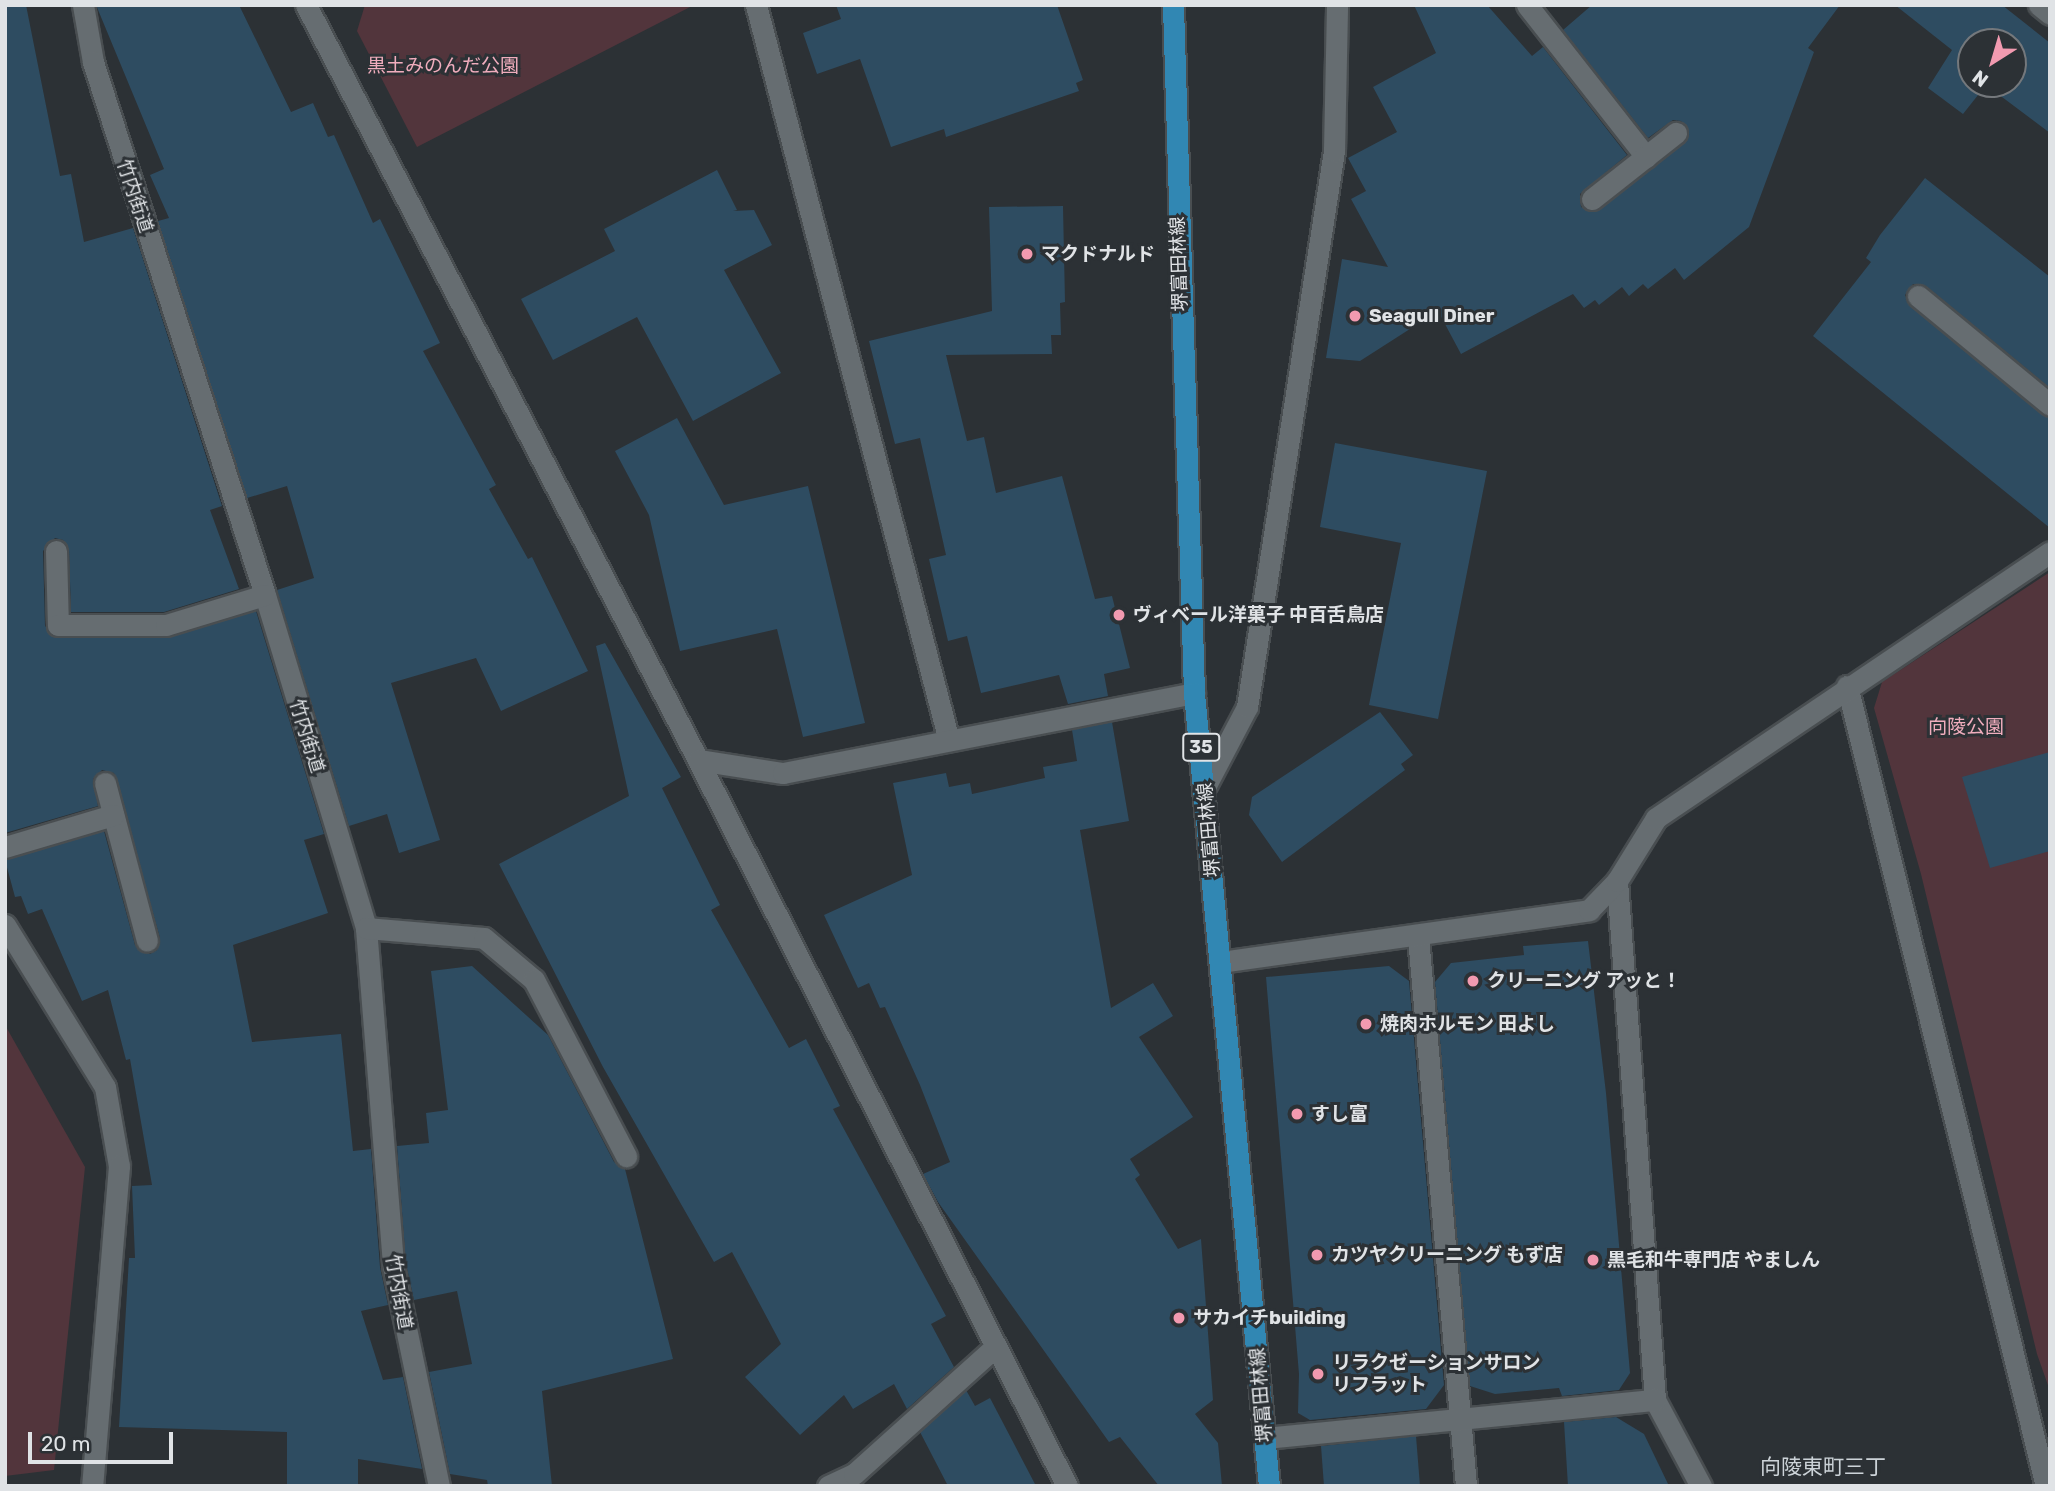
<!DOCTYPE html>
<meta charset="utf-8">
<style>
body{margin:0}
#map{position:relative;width:2055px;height:1491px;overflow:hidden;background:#2c3135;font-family:Rubik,"Noto Sans JP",sans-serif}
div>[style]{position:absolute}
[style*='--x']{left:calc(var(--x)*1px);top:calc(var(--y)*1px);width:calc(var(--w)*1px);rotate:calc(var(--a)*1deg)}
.green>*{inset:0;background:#52353c}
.building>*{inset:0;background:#2e4c61}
.roads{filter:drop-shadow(2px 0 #494e51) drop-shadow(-2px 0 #494e51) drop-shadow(0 2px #494e51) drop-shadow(0 -2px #494e51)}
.minor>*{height:21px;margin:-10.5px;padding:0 10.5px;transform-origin:10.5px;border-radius:10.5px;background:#666d71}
.tertiary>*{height:21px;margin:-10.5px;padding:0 10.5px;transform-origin:10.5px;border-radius:10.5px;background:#666d71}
.primary>*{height:21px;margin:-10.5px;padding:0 10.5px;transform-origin:10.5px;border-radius:10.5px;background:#3187b3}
.dots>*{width:19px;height:19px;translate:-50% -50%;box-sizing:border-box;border:4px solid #2c3135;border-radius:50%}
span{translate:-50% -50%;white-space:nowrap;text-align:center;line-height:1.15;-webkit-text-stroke:6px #2c3135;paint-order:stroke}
.shield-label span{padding:2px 5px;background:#2c3135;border:2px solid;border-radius:5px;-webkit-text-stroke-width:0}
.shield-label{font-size:18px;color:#e0e3e6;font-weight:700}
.park-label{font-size:19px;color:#f0adbd}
.street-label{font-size:19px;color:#e0e3e6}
.poi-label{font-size:19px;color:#e0e3e6;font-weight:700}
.left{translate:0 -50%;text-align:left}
.neighbourhood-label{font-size:21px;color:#ccd3d8}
.frame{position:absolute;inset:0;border:7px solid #e0e3e6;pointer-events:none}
.north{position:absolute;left:1957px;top:28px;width:70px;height:70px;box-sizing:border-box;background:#2c3135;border:2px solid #74787c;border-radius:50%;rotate:217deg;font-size:19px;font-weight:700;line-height:28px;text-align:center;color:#e0e3e6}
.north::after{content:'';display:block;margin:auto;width:24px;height:32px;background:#f29ab0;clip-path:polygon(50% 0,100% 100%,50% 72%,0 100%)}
.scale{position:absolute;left:28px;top:1432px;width:145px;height:32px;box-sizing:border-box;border:4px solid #e0e3e6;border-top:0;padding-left:9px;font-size:21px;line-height:24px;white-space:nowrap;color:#e0e3e6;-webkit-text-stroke:5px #2c3135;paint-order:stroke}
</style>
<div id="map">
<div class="green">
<i style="clip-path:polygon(365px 5px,694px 5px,417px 147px,357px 31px)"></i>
<i style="clip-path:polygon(2050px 572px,2050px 1391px,2037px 1354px,1921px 874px,1874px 708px,1882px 682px)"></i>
<i style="clip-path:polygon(5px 1025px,85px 1167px,54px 1470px,5px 1476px)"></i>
</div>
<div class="building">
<i style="clip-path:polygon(5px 5px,26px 5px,60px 176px,71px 174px,84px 242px,133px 228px,222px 506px,210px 510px,239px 589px,164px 612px,71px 612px,69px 550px,63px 540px,55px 538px,43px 551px,45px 626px,58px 638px,166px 638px,256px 611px,324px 834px,304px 840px,328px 913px,233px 945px,252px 1042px,341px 1034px,353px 1151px,371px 1149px,380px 1267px,388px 1305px,361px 1311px,383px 1380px,403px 1377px,422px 1469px,358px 1459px,358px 1486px,287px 1486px,287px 1432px,119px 1427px,129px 1258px,135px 1258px,132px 1186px,152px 1185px,130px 1059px,126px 1060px,108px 990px,82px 1001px,42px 909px,28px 914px,21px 896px,15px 897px,5px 860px,104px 831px,135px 945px,150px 954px,157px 950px,160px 938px,114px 773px,102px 770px,93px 779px,98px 806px,5px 833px)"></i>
<i style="clip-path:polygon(96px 5px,239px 5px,291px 112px,313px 103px,328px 137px,334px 135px,373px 223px,380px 219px,440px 343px,423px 351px,496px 485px,489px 489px,528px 559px,532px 557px,588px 671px,501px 711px,476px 658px,391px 683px,440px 840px,399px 853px,387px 814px,349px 826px,277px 590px,314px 578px,287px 486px,247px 498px,158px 221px,169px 218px,150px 175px,164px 169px)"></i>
<i style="clip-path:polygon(836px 5px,1057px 5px,1083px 80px,1076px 83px,1079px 91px,946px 137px,944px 129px,891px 147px,860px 59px,817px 74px,803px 33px,841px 19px)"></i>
<i style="clip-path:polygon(1414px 5px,1487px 5px,1532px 56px,1543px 47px,1627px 155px,1580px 194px,1581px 207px,1593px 212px,1684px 143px,1689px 132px,1681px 121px,1673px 120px,1648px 138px,1563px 30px,1592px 5px,1840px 5px,1808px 48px,1814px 52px,1749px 227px,1684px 280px,1675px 268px,1648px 289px,1643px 284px,1629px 296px,1622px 287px,1599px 305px,1595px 300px,1584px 308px,1573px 294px,1461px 354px,1438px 311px,1360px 361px,1326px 358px,1342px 259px,1388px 267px,1351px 199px,1366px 191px,1348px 158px,1397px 132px,1373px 87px,1436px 53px)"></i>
<i style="clip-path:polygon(evenodd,1895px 5px,2002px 5px,2050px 43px,2050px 133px,1986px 85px,1963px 114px,1928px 88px,1952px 50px,1895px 5px,1971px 42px,2013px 42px,2013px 84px,1971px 84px,1971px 42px)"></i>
<i style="clip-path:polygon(717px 170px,737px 210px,733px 211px,754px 210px,772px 245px,724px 270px,781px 373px,693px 421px,637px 317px,553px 360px,521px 299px,615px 251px,604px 229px)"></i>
<i style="clip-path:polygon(1925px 178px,2050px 277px,2050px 388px,1926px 286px,1913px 284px,1905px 295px,1910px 306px,2050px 418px,2050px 528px,1813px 336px,1871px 262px,1866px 258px,1880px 235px)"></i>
<i style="clip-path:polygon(1063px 206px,1065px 302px,1060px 303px,1061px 335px,1051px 335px,1052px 354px,946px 355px,967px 441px,984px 437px,996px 493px,1062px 476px,1095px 599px,1112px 596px,1130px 668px,1104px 674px,1108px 696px,1068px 704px,1059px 675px,981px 693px,967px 636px,948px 641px,929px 559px,946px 555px,920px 438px,895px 444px,869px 341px,992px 311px,989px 207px)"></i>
<i style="clip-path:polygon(677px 418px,724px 505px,808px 486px,865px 723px,803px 737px,777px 629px,680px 651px,649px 515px,615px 451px)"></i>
<i style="clip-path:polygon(1335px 443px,1487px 471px,1438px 719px,1369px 705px,1401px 543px,1320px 527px)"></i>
<i style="clip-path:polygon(605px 643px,681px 777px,662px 788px,720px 905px,711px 910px,789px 1048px,806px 1039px,840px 1106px,833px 1109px,946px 1316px,931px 1324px,954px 1367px,907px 1409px,894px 1384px,853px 1409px,844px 1395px,800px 1435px,745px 1377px,781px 1344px,732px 1252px,714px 1262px,603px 1067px,499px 864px,629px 796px,596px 646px)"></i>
<i style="clip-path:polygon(1380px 712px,1413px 755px,1401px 764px,1405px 770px,1282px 862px,1249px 815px,1252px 797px)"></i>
<i style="clip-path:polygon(1112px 722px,1129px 821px,1080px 830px,1111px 1008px,1153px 983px,1173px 1016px,1139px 1037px,1193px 1117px,1130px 1159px,1140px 1175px,1135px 1179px,1178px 1249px,1201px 1239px,1213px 1400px,1195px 1414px,1218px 1443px,1222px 1486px,1159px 1486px,1120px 1437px,1109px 1442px,938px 1202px,923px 1174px,950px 1162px,920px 1085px,885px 1007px,880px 1008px,869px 983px,858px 988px,824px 915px,912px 875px,893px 783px,946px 773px,949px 787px,970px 783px,972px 794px,1045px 778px,1043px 767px,1077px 761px,1072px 730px)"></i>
<i style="clip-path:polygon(2050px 752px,2050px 851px,1990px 868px,1962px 777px)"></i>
<i style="clip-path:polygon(1588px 941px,1606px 1093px,1630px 1373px,1619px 1390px,1562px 1396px,1559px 1388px,1495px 1394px,1470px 1386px,1435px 982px,1451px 963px,1524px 955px,1523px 946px)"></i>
<i style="clip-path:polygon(472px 966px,548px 1035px,614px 1162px,625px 1169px,673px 1359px,542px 1391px,552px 1486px,488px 1486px,487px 1480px,450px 1474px,429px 1372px,472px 1364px,457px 1291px,414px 1300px,406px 1264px,397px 1146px,429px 1143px,426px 1113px,448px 1110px,431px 971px)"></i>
<i style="clip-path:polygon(1389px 966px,1409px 981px,1444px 1385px,1426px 1409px,1310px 1420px,1298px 1413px,1299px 1374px,1266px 977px)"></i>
<i style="clip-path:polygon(966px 1390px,975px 1406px,990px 1398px,1036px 1486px,948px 1486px,920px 1432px)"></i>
<i style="clip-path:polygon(1616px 1417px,1644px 1434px,1669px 1486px,1568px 1486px,1564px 1422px)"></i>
<i style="clip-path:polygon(1416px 1436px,1420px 1486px,1324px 1486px,1321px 1446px)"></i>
</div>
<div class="roads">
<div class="minor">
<i style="--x:83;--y:5;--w:58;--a:80"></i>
<i style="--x:93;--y:62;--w:560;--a:72.12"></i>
<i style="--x:265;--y:595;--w:348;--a:73.1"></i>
<i style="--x:366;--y:928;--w:339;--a:85.4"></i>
<i style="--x:393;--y:1266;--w:225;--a:78.2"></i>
<i style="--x:756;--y:5;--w:757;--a:75.3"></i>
<i style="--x:1527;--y:5;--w:193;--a:51.9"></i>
<i style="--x:2039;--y:5;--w:14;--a:39"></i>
<i style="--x:1592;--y:199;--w:107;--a:-38.2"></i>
<i style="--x:1918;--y:296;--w:171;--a:39.5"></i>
<i style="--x:56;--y:551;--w:74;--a:88.5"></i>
<i style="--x:58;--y:625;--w:108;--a:0"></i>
<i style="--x:166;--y:625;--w:103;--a:-16.9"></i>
<i style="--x:1847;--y:686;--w:824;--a:76.03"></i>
<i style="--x:698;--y:760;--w:86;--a:8.7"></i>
<i style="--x:783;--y:773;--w:419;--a:-11"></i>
<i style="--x:105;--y:783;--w:163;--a:75.1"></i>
<i style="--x:1206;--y:785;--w:88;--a:-62.3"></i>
<i style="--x:1247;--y:707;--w:563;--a:-81.11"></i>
<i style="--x:1334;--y:151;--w:146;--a:-88.8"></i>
<i style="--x:5;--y:847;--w:113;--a:-16.5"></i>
<i style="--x:1617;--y:881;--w:520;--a:85.81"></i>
<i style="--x:1655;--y:1400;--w:98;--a:61.9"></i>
<i style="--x:5;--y:925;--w:190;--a:58.3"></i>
<i style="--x:105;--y:1087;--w:80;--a:80"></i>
<i style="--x:119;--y:1166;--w:321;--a:94.8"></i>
<i style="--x:366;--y:928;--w:118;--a:4.8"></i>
<i style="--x:484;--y:938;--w:65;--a:40"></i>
<i style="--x:534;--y:980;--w:199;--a:62.4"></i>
<i style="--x:1418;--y:937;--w:551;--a:85"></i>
<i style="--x:1221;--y:962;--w:372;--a:-8"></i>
<i style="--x:1589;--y:910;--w:40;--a:-46"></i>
<i style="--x:1617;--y:881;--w:74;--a:-58.2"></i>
<i style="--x:1656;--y:818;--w:475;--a:-34"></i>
<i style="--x:1265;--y:1438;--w:392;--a:-5.6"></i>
<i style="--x:828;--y:1486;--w:29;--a:-25"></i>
<i style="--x:854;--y:1474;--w:191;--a:-42"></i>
</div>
<div class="tertiary">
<i style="--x:306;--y:5;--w:851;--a:62.56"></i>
<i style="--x:698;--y:760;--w:814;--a:63.06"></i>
</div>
<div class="primary">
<i style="--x:1173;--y:5;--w:688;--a:88.25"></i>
<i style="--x:1194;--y:693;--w:797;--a:84.6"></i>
</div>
</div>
<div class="dots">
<i style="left:1027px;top:254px;background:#f29ab0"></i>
<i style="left:1355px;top:316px;background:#f29ab0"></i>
<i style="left:1119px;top:615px;background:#f29ab0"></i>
<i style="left:1473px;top:981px;background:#f29ab0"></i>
<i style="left:1366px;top:1024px;background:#f29ab0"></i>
<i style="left:1297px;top:1114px;background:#f29ab0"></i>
<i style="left:1317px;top:1255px;background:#f29ab0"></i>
<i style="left:1593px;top:1260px;background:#f29ab0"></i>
<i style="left:1179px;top:1318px;background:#f29ab0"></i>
<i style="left:1318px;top:1374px;background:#f29ab0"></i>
</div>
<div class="shield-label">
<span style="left:1201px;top:747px">35</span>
</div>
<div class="park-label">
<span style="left:443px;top:66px">黒土みのんだ公園</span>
<span style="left:1966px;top:727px">向陵公園</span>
</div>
<div class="street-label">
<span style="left:135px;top:196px;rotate:72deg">竹内街道</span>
<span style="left:1179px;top:264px;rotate:-92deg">堺富田林線</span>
<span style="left:307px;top:736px;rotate:73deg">竹内街道</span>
<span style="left:1209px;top:830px;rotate:-95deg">堺富田林線</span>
<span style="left:399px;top:1292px;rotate:80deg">竹内街道</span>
<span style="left:1261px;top:1395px;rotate:-95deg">堺富田林線</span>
</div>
<div class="poi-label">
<span class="left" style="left:1041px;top:254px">マクドナルド</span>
<span class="left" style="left:1369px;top:316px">Seagull Diner</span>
<span class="left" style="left:1133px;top:615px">ヴィベール洋菓子 中百舌鳥店</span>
<span class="left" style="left:1487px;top:981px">クリーニング アッと！</span>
<span class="left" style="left:1380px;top:1024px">焼肉ホルモン 田よし</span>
<span class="left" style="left:1311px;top:1114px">すし富</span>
<span class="left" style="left:1331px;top:1255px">カツヤクリーニング もず店</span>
<span class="left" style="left:1607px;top:1260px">黒毛和牛専門店 やましん</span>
<span class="left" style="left:1193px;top:1318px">サカイチbuilding</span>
<span class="left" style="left:1332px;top:1374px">リラクゼーションサロン<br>リフラット</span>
</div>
<div class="neighbourhood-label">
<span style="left:1823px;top:1467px">向陵東町三丁</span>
</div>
<div class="frame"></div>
<div class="north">N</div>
<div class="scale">20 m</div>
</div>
